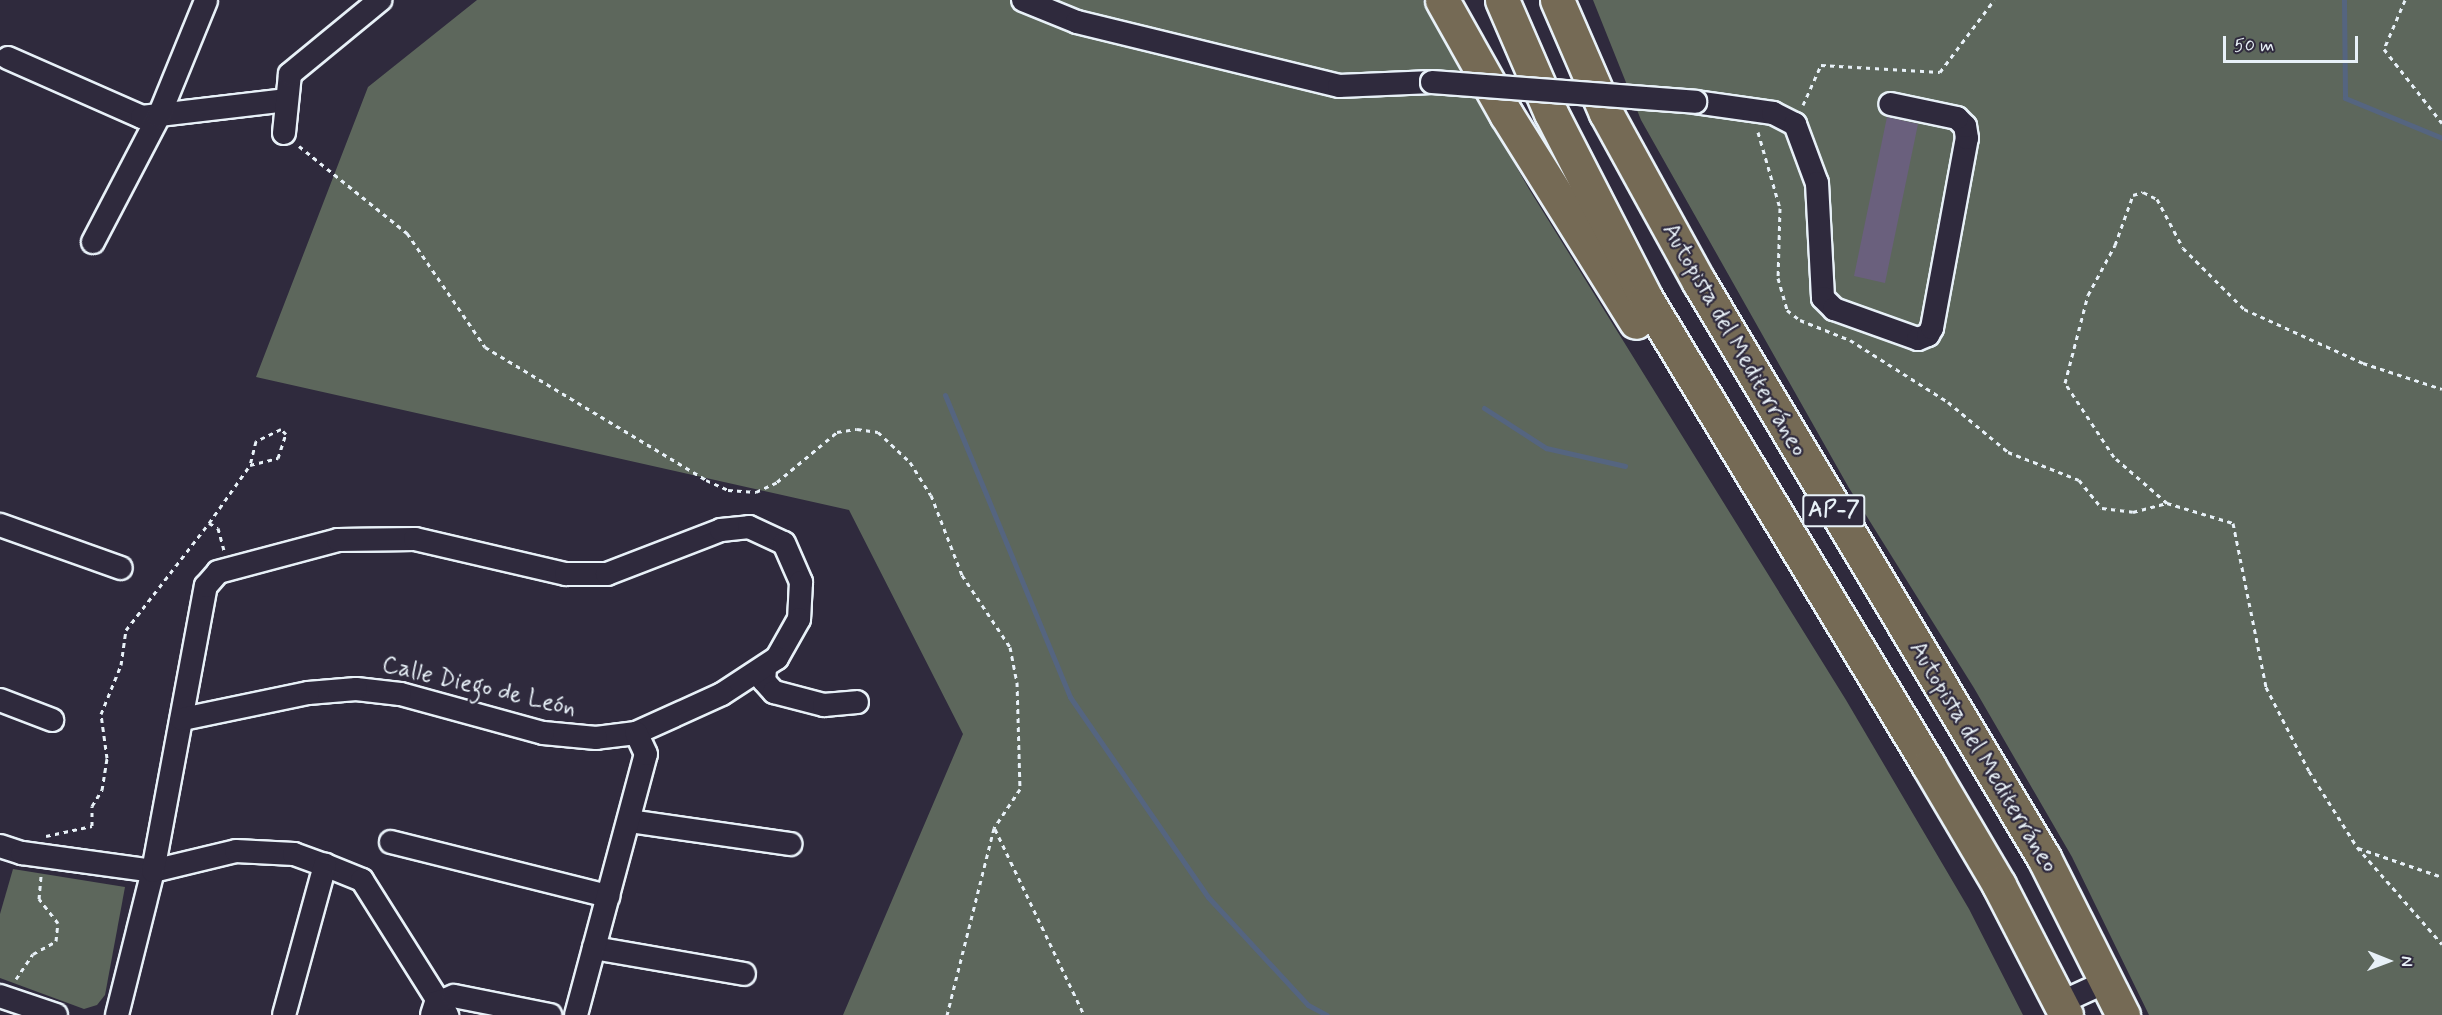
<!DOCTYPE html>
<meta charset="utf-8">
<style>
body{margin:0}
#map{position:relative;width:2442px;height:1015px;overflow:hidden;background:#2f2a3d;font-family:Mynerve,sans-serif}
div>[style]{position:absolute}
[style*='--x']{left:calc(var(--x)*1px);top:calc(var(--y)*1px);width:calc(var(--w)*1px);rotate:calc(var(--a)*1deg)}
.green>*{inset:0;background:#5d675c}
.stream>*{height:5px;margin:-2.5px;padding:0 2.5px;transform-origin:2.5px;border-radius:2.5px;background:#556580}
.building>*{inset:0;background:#6a607d}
.path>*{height:3px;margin-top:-1.5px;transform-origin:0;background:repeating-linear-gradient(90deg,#e8f1f8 0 4.5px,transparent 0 9px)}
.roads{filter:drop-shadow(2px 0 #e8f1f8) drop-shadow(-2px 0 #e8f1f8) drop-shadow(0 2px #e8f1f8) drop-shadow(0 -2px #e8f1f8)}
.minor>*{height:22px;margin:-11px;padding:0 11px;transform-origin:11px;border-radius:11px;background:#2f2a3d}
.highway>*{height:33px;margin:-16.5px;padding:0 16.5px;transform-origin:16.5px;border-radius:16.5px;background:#756a55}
.bridges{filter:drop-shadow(2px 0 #e8f1f8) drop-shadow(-2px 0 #e8f1f8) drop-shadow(0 2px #e8f1f8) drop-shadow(0 -2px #e8f1f8)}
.minor-bridge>*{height:22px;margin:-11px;padding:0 11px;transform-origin:11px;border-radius:11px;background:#2f2a3d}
span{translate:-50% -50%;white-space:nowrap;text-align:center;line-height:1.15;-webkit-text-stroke:4.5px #2f2a3d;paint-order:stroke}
.shield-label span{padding:2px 4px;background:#2f2a3d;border:2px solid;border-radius:4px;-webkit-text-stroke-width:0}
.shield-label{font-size:22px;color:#e8f1f8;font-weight:700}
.street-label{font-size:24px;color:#e8f1f8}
.north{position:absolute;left:2358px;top:931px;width:60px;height:60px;-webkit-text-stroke:4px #2f2a3d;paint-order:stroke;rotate:91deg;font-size:16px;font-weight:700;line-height:24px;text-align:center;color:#e8f1f8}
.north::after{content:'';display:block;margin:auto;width:21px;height:27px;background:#e8f1f8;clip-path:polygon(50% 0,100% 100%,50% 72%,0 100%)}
.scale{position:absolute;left:2223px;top:36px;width:135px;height:27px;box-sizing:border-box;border:3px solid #e8f1f8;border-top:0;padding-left:8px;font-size:18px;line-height:21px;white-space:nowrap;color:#e8f1f8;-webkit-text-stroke:4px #2f2a3d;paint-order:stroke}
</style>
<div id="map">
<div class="green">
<i style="clip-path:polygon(477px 0,1423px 0,1529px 189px,1846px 700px,1969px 909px,2023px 1015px,843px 1015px,963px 734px,849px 510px,256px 377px,368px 87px)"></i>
<i style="clip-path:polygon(1593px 0,2442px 0,2442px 1015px,2149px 1015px,2072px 857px,1974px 688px,1849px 488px,1641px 120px)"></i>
<i style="clip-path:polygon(13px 869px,125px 887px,105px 995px,97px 1005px,84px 1009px,0 978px,0 914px)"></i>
</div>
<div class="stream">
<i style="--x:2344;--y:0;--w:98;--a:89.4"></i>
<i style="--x:2345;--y:98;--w:105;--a:22.4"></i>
<i style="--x:945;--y:395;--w:327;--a:67.5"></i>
<i style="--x:1070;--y:697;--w:243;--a:55.4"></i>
<i style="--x:1208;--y:897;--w:147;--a:47.2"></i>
<i style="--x:1308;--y:1005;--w:21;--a:28"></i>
<i style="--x:1484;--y:408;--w:74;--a:32.8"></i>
<i style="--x:1546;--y:448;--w:81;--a:12.8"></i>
</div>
<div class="building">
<i style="clip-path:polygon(1887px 117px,1918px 124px,1885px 283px,1854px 276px)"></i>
</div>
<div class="path">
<i style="--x:2405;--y:0;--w:53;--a:113.2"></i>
<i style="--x:2384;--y:49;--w:94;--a:51.9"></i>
<i style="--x:1803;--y:105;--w:44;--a:-65.8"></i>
<i style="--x:1821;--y:65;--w:119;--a:3.4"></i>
<i style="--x:1940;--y:72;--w:90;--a:-53.1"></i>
<i style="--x:1758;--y:132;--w:79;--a:73.9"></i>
<i style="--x:1780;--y:208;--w:70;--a:91.6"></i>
<i style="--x:1778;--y:278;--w:33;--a:74"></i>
<i style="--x:1787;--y:310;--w:16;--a:38"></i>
<i style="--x:1800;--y:320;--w:54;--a:21.8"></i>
<i style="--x:1850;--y:340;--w:116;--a:32.3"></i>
<i style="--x:1948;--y:402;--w:78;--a:39.8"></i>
<i style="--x:2008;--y:452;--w:76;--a:21.5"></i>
<i style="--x:2079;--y:480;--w:36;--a:51"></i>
<i style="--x:2102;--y:508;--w:31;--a:7"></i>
<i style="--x:2133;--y:512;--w:35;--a:-15"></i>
<i style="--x:2167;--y:503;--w:70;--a:-139"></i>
<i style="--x:2114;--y:457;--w:89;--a:-123.5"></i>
<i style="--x:2065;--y:383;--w:91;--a:-75.4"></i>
<i style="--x:2088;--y:295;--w:57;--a:-61.6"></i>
<i style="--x:2115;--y:245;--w:53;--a:-70.2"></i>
<i style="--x:2133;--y:195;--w:10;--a:-17"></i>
<i style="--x:2143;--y:192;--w:16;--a:27"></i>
<i style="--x:2157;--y:199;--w:55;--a:62"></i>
<i style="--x:2183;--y:248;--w:86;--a:45"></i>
<i style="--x:2244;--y:309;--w:131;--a:24.4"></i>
<i style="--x:2363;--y:363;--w:83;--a:18.2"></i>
<i style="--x:299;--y:146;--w:139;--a:38.9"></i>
<i style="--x:407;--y:233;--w:138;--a:55.6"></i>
<i style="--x:485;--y:347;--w:258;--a:31"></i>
<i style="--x:706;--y:480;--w:24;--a:24"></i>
<i style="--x:728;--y:490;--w:28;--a:4"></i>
<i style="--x:756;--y:492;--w:23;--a:-25"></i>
<i style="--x:777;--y:482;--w:78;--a:-39.8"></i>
<i style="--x:837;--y:432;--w:20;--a:-9"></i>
<i style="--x:857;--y:429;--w:21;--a:8"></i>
<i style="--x:878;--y:432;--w:44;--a:43.2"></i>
<i style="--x:910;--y:462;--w:39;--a:58"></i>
<i style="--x:931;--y:495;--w:86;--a:68.8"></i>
<i style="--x:962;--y:575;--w:87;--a:56.3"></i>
<i style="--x:1010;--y:647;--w:36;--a:79"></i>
<i style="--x:1017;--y:682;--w:107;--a:88.4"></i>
<i style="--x:1020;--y:789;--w:47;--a:123.7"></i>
<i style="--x:994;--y:828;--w:193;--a:104.1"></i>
<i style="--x:2167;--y:503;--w:69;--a:16.9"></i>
<i style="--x:2233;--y:523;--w:167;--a:78.6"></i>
<i style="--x:2266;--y:687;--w:94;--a:62.9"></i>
<i style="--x:2309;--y:771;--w:90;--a:57.7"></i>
<i style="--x:2357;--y:847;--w:129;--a:48.8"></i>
<i style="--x:209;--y:523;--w:71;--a:-54.7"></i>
<i style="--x:250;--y:465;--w:29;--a:-14"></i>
<i style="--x:278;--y:458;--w:25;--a:-72"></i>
<i style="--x:286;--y:434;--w:7;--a:-135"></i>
<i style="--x:281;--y:429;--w:28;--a:154"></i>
<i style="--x:256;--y:441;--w:25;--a:104"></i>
<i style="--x:995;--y:829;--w:206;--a:64.4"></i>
<i style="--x:46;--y:836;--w:47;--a:-12.3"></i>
<i style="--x:92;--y:826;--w:20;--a:-90"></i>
<i style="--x:92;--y:806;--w:19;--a:-58"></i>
<i style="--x:102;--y:790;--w:32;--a:-81"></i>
<i style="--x:107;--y:758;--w:44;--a:-97.8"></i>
<i style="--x:101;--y:714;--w:53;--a:-67.8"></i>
<i style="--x:121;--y:665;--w:35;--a:-82"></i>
<i style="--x:126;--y:630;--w:135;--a:-52.2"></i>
<i style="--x:209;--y:523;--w:10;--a:29"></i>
<i style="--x:218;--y:528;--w:23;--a:75"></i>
<i style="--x:2358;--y:848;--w:89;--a:19"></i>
<i style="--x:16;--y:979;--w:30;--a:-56"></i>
<i style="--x:33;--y:954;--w:26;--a:-29"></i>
<i style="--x:56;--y:941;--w:18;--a:-84"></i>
<i style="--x:58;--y:923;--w:31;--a:-128"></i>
<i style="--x:39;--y:899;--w:24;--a:-85"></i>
</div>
<div class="roads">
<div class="minor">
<i style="--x:1023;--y:0;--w:58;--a:22.2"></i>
<i style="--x:1077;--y:22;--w:270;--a:13.7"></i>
<i style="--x:1339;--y:86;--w:93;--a:-2.5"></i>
<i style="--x:8;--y:58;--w:146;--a:23.8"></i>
<i style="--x:142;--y:117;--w:146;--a:-6.7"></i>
<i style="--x:1695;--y:102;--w:79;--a:8"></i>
<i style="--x:1773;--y:113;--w:25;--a:27"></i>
<i style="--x:1795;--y:124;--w:63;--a:69.6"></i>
<i style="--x:1817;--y:183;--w:115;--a:87"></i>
<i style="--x:1823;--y:298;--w:16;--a:45"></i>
<i style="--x:1834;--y:309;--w:89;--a:19.7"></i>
<i style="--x:1918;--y:339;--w:11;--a:-22"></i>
<i style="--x:1928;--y:335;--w:8;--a:-60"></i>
<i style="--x:1932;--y:328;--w:193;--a:-79.6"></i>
<i style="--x:1967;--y:138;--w:12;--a:-99"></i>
<i style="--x:1965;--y:126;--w:11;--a:-135"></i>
<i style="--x:1957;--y:118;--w:68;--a:-168.2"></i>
<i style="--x:284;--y:133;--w:59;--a:-84.2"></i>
<i style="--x:290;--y:74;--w:117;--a:-39.4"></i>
<i style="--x:93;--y:242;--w:142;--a:-62.4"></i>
<i style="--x:159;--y:116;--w:124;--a:-67.8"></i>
<i style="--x:0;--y:525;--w:128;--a:19.6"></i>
<i style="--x:765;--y:668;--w:13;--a:94"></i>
<i style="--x:764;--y:681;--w:15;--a:48"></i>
<i style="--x:774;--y:692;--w:52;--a:14.6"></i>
<i style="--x:824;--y:705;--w:33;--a:-5"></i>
<i style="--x:0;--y:700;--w:56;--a:21"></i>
<i style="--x:629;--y:821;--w:163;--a:8.1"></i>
<i style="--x:391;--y:842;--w:224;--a:14"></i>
<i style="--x:0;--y:846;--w:23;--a:18"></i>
<i style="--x:22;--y:853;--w:132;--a:7.8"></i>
<i style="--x:153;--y:871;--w:85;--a:-13.5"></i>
<i style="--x:236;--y:851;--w:58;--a:3"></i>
<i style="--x:294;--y:854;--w:33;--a:20"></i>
<i style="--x:325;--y:865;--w:40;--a:22"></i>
<i style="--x:362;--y:880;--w:160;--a:57.8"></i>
<i style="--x:594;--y:948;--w:152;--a:9.8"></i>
<i style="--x:0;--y:996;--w:59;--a:18.7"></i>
<i style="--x:2060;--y:1003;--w:53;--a:-24.6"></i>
<i style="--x:117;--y:1015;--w:148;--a:-76"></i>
<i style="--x:153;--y:871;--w:290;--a:-79.5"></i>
<i style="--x:206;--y:586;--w:18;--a:-49"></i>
<i style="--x:218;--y:572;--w:124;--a:-14.9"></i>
<i style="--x:338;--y:540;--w:77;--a:-0.7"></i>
<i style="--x:415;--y:539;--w:155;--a:13.1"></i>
<i style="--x:566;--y:574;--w:41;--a:0"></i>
<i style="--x:607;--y:574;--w:122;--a:-21.1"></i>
<i style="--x:721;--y:530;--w:28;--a:-6"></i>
<i style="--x:749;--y:527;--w:38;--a:25"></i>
<i style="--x:784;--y:543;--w:43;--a:66.4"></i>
<i style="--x:801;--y:582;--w:37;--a:93"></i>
<i style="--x:799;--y:619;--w:45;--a:119.4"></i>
<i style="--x:777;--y:658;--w:66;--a:146.8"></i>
<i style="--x:722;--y:694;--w:94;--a:155.6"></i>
<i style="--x:636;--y:733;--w:40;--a:172.9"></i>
<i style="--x:596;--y:738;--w:53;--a:-174.6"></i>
<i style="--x:543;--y:733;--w:148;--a:-164.7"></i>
<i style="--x:400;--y:694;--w:44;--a:-173.5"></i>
<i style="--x:356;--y:689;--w:48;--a:175.2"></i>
<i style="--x:308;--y:693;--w:129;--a:168.3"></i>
<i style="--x:284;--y:1015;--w:156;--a:-74.7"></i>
<i style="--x:432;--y:1015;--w:13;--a:-72"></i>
<i style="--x:436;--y:1003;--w:19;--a:-21"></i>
<i style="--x:454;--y:996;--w:98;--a:11.2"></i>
<i style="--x:576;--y:1015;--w:270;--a:-75"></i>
<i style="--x:646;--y:754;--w:23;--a:-115"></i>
</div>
<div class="highway">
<i style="--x:1442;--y:0;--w:131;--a:60.7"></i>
<i style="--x:1506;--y:114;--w:245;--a:58"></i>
<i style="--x:1502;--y:0;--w:123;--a:66.6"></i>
<i style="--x:1551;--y:113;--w:207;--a:62.9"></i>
<i style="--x:1645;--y:297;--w:548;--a:58.8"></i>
<i style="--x:1929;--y:766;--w:138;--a:59.5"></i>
<i style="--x:1999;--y:885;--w:146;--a:62.7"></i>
<i style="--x:1557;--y:0;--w:123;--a:66.6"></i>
<i style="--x:1606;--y:113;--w:193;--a:61.2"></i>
<i style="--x:1699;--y:282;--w:671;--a:59.08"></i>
<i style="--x:2044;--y:858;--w:176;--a:63.3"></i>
</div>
</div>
<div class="bridges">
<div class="minor-bridge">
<i style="--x:1432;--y:82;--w:264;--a:4.3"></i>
</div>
</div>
<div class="shield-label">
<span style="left:1834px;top:511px">AP-7</span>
</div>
<div class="street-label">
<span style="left:1734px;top:340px;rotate:60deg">Autopista del Mediterráneo</span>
<span style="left:479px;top:687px;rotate:13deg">Calle Diego de León</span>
<span style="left:1983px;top:757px;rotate:59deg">Autopista del Mediterráneo</span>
</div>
<div class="north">N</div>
<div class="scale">50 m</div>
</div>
